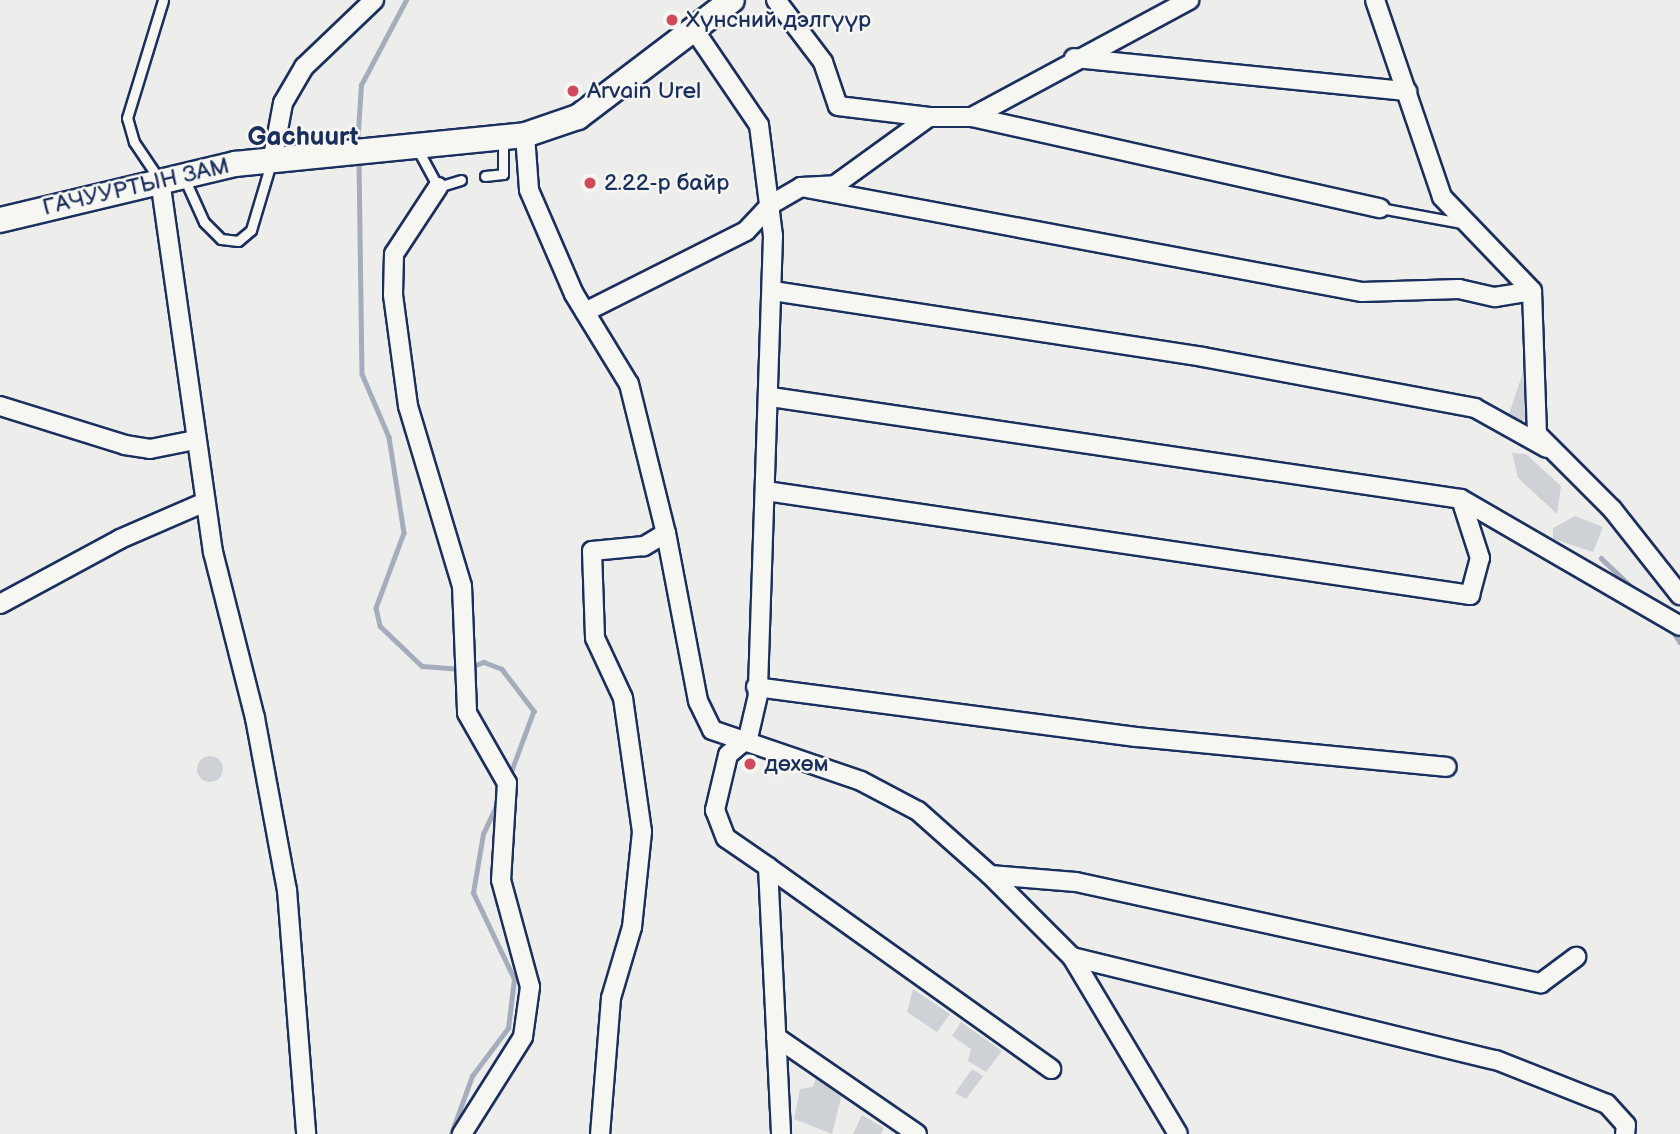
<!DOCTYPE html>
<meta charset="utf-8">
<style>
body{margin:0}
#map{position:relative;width:1680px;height:1134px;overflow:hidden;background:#edeeec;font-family:"Balsamiq Sans",sans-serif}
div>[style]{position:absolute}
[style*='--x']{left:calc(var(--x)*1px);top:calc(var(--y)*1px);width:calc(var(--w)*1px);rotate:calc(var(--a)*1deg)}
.green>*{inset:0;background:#ced2d7}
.round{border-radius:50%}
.stream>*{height:4.5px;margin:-2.25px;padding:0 2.25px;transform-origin:2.25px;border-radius:2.25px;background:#a5acbc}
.roads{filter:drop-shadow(2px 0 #1b2f5e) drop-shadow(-2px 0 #1b2f5e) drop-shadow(0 2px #1b2f5e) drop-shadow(0 -2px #1b2f5e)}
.lane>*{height:9px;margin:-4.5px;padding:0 4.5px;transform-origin:4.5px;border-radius:4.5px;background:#f6f6f2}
.street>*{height:18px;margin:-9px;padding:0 9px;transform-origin:9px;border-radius:9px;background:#f6f6f2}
.secondary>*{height:24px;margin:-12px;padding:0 12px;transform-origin:12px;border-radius:12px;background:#f6f6f2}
.dots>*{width:19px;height:19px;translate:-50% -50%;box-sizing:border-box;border:4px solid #f6f6f2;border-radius:50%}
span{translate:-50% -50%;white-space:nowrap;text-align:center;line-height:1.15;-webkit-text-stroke:5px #f6f6f2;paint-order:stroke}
.poi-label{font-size:23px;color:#1b2f5e}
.left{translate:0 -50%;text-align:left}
.street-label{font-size:23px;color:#1b2f5e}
.quarter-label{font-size:26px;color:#1b2f5e;font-weight:700}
</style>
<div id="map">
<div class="green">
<i style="clip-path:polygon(1524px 369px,1533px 371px,1531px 417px,1514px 424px,1509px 414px)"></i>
<i style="clip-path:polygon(1512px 453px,1526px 454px,1561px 486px,1557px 514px,1518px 478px)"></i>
<i style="clip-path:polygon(1575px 516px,1603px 527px,1593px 552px,1553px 539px,1553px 528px)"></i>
<i class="round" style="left:197px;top:756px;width:26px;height:26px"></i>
<i style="clip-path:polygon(913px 989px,950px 1014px,937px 1032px,907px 1012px)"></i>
<i style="clip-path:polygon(961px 1022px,1002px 1051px,986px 1072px,968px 1061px,971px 1049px,952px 1036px)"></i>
<i style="clip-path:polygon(972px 1069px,983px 1076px,966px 1099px,955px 1093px)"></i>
<i style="clip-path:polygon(817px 1075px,842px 1094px,832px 1134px,794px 1119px,800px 1089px,813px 1087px)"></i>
<i style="clip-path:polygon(862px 1115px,884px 1128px,881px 1134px,853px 1134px)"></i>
</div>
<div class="stream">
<i style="--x:357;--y:145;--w:60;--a:-86.2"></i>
<i style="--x:361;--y:85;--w:96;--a:-62.1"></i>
<i style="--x:359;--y:161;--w:213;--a:89.2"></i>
<i style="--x:362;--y:374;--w:69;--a:66.8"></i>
<i style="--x:389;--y:437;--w:97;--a:81.1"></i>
<i style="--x:404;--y:533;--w:80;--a:110.5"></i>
<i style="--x:376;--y:608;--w:18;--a:77"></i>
<i style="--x:380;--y:626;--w:58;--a:43.6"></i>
<i style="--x:422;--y:666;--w:40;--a:4.3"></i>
<i style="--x:1601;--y:558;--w:55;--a:43.5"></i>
<i style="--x:1673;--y:631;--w:13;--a:58"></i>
<i style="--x:470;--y:667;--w:15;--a:-20"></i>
<i style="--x:484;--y:662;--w:19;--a:21"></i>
<i style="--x:502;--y:669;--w:53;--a:52.7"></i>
<i style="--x:534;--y:711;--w:69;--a:110.3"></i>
<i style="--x:451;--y:1134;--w:62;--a:-70.1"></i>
<i style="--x:472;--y:1076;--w:60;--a:-53.1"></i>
<i style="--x:508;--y:1028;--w:49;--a:-83"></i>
<i style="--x:514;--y:979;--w:95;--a:-115.5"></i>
<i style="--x:473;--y:893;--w:60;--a:-80.4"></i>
<i style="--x:483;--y:834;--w:38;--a:-65"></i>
</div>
<div class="roads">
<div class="lane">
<i style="--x:418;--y:150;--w:42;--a:61.6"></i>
<i style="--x:438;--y:187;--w:24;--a:-17"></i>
<i style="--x:485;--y:176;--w:18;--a:-6"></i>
<i style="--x:503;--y:174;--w:33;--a:-90"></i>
<i style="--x:159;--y:179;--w:45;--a:-124"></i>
<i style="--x:134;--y:142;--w:25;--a:-106"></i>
<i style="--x:127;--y:118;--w:123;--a:-73"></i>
<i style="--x:185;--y:180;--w:46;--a:65.7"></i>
<i style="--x:204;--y:222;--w:24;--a:45"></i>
<i style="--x:221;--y:239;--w:17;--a:7"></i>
<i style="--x:238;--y:241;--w:17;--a:-40"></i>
<i style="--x:251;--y:230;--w:70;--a:-73.4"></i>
<i style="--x:1380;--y:208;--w:82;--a:10.5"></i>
</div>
<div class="street">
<i style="--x:776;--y:0;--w:78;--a:52.8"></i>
<i style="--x:823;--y:62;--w:46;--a:71.2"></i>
<i style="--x:838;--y:106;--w:92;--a:6.9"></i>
<i style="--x:1375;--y:0;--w:208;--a:71.2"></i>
<i style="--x:1442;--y:197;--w:130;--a:46.2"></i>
<i style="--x:1532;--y:291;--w:143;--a:88"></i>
<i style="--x:1537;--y:434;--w:106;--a:45"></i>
<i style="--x:1612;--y:509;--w:110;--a:51.7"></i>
<i style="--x:695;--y:31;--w:114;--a:55.8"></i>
<i style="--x:759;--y:125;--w:112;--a:82.8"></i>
<i style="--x:773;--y:236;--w:459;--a:91.9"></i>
<i style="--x:758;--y:695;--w:44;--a:103.1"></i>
<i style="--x:748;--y:738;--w:26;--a:140"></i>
<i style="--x:728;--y:755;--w:57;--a:103.3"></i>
<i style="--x:715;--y:810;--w:30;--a:69"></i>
<i style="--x:726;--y:838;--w:51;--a:34.6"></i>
<i style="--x:768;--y:867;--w:267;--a:87.2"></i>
<i style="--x:1074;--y:58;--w:335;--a:5.7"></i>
<i style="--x:972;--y:117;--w:418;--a:12.6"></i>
<i style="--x:525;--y:135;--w:55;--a:85.8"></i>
<i style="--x:529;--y:190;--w:113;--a:66.6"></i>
<i style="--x:574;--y:294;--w:105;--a:58.6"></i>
<i style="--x:629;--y:384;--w:154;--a:76.1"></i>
<i style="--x:666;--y:533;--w:26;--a:149"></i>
<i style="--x:644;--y:546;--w:52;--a:174.5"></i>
<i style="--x:592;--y:551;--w:87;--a:88"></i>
<i style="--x:595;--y:638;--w:66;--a:65"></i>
<i style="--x:623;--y:698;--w:135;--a:81.9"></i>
<i style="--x:642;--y:832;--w:96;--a:96"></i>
<i style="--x:632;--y:927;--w:74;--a:106.5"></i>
<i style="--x:611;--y:998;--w:136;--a:94.6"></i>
<i style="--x:272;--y:162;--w:60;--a:-79.4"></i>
<i style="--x:283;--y:103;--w:42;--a:-59.7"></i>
<i style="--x:304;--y:67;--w:97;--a:-43.7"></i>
<i style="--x:160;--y:180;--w:376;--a:81.9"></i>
<i style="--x:213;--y:552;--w:171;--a:75.8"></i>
<i style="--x:255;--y:718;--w:175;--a:79.5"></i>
<i style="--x:287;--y:890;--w:245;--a:85.5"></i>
<i style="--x:438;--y:187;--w:80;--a:123.3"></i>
<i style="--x:394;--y:254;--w:41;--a:91.4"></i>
<i style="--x:393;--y:295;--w:112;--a:82.3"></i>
<i style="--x:408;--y:406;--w:188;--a:73.3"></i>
<i style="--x:462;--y:586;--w:127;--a:87.7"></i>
<i style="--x:467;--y:713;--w:81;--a:60.3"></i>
<i style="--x:507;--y:783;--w:97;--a:93.5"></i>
<i style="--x:501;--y:880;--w:111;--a:74.8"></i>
<i style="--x:530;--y:987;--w:50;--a:98"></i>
<i style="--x:523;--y:1037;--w:115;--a:122.2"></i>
<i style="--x:801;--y:187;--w:571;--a:10.6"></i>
<i style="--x:1362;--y:292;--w:97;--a:-1.8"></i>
<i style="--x:1459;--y:289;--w:37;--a:13"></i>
<i style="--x:1495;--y:297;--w:37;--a:-9"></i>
<i style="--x:773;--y:291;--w:435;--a:8.7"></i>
<i style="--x:1203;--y:357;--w:277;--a:10.6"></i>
<i style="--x:1475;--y:408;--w:82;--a:29.1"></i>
<i style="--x:585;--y:312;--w:180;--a:-26.7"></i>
<i style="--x:746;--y:231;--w:35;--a:-47"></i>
<i style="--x:770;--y:205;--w:36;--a:-30"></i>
<i style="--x:801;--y:187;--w:34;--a:-3"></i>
<i style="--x:835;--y:185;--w:116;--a:-35.9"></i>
<i style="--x:929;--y:117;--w:43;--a:0"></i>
<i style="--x:972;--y:117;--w:247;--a:-28.3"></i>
<i style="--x:771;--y:397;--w:697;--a:8.41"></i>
<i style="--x:1461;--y:499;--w:253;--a:30.1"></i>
<i style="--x:0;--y:406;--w:131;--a:17.3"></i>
<i style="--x:125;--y:445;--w:25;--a:9"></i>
<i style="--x:150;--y:449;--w:46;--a:-11.3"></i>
<i style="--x:766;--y:491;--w:712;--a:8.4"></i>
<i style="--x:1470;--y:595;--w:38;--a:-75"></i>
<i style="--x:1480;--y:558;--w:62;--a:-107.9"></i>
<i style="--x:666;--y:533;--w:171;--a:79.2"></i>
<i style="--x:698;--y:701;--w:32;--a:64"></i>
<i style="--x:712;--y:730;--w:157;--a:18.9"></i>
<i style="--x:861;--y:781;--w:64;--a:27.8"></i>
<i style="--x:918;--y:811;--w:96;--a:41.6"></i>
<i style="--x:990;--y:875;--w:86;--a:4.7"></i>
<i style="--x:1076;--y:882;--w:476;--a:12.3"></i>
<i style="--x:1541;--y:983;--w:44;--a:-36.6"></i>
<i style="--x:0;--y:604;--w:136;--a:-28.4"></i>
<i style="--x:120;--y:539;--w:93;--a:-23.5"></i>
<i style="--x:756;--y:687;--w:384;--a:7.5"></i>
<i style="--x:1137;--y:737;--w:311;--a:5.5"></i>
<i style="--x:768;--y:867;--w:348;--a:35.5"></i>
<i style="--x:990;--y:875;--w:116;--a:45"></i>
<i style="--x:1072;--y:957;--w:436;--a:13.7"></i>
<i style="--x:1496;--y:1060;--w:119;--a:21.6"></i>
<i style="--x:1607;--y:1104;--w:28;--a:48"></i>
<i style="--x:1626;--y:1125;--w:9;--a:96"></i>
<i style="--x:1072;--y:957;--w:206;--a:59.1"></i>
<i style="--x:776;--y:1037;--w:171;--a:34.5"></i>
</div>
<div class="secondary">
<i style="--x:0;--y:220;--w:242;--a:-13.4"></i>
<i style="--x:235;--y:164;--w:291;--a:-5.7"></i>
<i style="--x:525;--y:135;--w:56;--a:-18.8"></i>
<i style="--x:578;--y:117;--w:193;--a:-37.2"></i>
</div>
</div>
<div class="dots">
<i style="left:672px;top:20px;background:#d1495b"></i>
<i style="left:573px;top:91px;background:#d1495b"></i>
<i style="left:590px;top:183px;background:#d1495b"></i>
<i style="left:750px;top:764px;background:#d1495b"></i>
</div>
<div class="poi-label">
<span class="left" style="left:686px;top:20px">Хүнсний дэлгүүр</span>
<span class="left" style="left:587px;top:91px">Arvain Urel</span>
<span class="left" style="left:604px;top:183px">2.22-р байр</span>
<span class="left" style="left:764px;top:764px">дөхөм</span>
</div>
<div class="street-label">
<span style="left:136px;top:187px;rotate:-13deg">ГАЧУУРТЫН ЗАМ</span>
</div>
<div class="quarter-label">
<span style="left:303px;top:138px">Gachuurt</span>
</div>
</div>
